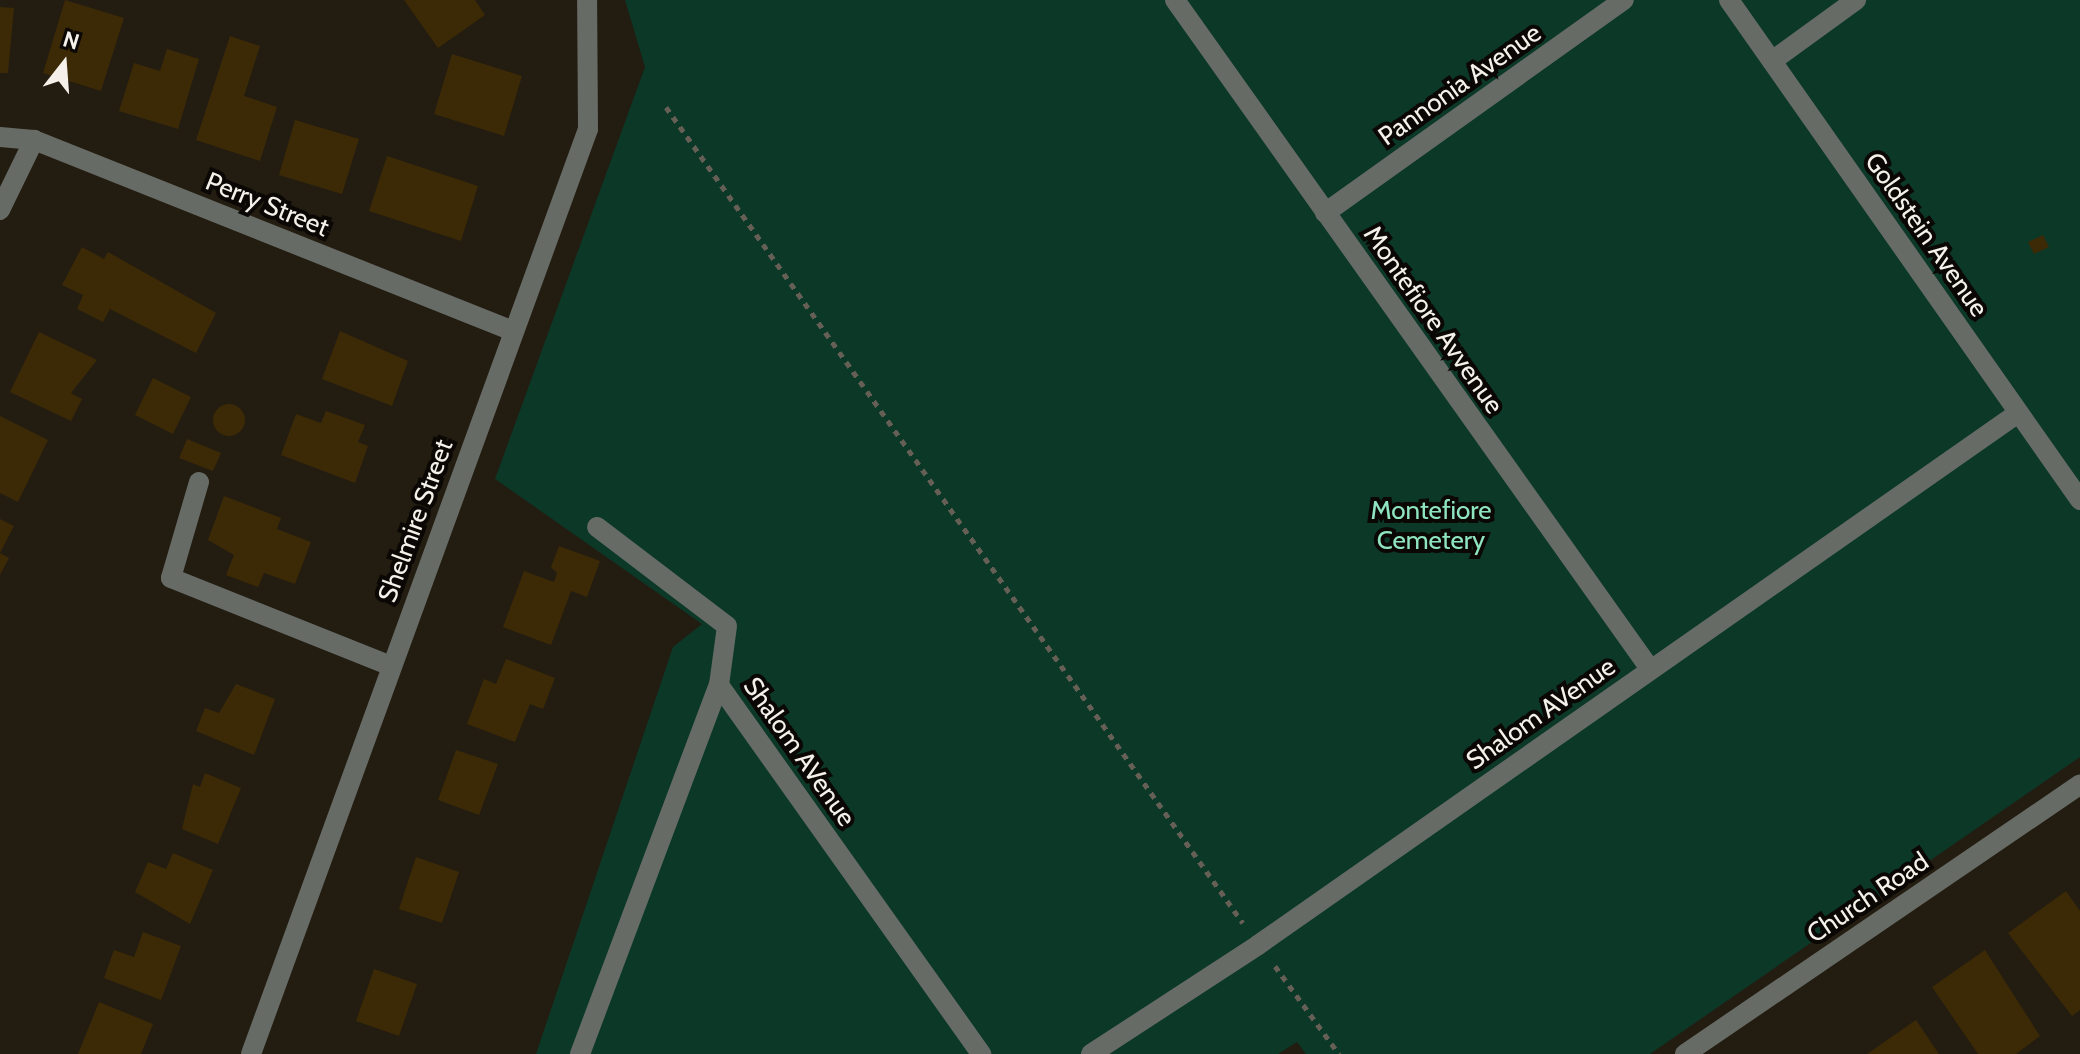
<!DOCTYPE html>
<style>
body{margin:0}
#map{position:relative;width:2080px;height:1054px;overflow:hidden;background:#231c11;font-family:Cabin,sans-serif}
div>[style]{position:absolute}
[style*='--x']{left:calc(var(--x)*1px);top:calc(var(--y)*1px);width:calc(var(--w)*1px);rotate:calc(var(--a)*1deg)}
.green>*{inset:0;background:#0c3828}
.building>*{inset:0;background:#3c2a06}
.round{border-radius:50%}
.path>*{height:5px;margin-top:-2.5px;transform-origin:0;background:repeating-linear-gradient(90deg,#655f56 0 6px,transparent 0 12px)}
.minor>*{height:20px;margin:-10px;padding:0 10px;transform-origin:10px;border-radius:10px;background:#676b65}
span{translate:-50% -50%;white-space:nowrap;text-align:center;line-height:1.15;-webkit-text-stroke:8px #0a0704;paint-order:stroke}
.street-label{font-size:26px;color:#f5f1ea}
.park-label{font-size:26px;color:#8fe5c0}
.north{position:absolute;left:24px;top:24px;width:80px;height:80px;-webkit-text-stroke:6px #0a0704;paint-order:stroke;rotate:17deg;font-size:22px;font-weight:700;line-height:32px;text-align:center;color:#f5f1ea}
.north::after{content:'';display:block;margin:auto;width:28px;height:36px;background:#f5f1ea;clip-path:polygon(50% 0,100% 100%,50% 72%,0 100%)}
</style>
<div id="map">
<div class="green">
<i style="clip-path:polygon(625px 0,2080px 0,2080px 757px,1650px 1054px,1306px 1054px,1297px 1042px,1278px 1054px,536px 1054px,673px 647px,702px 624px,495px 479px,645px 67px)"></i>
</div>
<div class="building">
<i style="clip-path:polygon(65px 0,124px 18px,101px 91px,43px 73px)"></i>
<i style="clip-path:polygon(404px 0,475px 0,485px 15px,438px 48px)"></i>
<i style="clip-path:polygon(0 7px,14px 8px,8px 73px,0 73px)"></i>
<i style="clip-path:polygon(230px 36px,260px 46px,244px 96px,277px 107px,260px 161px,196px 140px)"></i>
<i style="clip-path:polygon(167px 49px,199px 59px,178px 129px,119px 111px,134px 63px,160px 71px)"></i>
<i style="clip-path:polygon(452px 54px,522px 76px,504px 136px,434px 114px)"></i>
<i style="clip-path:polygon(295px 120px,359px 139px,342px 194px,279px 175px)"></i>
<i style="clip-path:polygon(387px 156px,478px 186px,461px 241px,369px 211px)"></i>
<i style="clip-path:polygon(2043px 235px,2049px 247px,2034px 254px,2028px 242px)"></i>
<i style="clip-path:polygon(82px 247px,104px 259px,108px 252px,216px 313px,196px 353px,110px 309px,103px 322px,77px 309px,83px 295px,62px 285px)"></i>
<i style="clip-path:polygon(340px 331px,408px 361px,392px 406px,322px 379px)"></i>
<i style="clip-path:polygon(39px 332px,97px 360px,71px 393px,82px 399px,71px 421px,10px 392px)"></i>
<i style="clip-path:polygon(153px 378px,191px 397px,173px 434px,135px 415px)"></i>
<i class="round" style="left:213px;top:404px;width:32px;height:32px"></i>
<i style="clip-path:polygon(326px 411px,365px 425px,358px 442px,368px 446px,355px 483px,281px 455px,296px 414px,321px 423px)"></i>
<i style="clip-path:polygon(0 416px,48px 440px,18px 502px,0 493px)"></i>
<i style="clip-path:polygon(187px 439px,221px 453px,213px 471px,179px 458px)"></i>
<i style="clip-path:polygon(224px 496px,281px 518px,277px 529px,311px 542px,295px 584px,264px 573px,258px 587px,226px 575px,234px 555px,208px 540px)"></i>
<i style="clip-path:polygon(0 519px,14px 526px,0 553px,9px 558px,0 575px)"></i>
<i style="clip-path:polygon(559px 546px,600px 561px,587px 597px,571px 591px,551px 645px,503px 627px,524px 571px,554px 582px,557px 573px,551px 567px)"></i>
<i style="clip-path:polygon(506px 659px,555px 678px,543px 709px,530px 704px,515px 742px,467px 724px,484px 679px,496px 684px)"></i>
<i style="clip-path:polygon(236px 684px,275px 699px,254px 755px,196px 731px,205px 708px,219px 713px)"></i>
<i style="clip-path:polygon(456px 750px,498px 764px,479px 815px,438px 800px)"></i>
<i style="clip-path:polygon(205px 773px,241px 788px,218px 844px,182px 829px,193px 784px,200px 787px)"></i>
<i style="clip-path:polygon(173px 853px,213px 870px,190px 924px,135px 892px,148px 862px,166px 869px)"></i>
<i style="clip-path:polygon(416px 857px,459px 872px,442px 923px,399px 909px)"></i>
<i style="clip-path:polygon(2066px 891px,2080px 911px,2080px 1010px,2072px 1016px,2008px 933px)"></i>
<i style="clip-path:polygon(143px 932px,181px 946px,161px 1000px,104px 978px,114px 950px,134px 957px)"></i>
<i style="clip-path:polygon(1985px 950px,2040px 1036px,2016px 1054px,1978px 1054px,1932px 987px)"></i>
<i style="clip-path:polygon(374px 969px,417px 984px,399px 1036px,356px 1021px)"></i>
<i style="clip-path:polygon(99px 1002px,153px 1024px,141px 1054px,78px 1054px)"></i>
<i style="clip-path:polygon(1916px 1020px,1939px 1054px,1867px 1054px)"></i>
</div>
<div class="path">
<i style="--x:666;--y:107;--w:999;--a:54.74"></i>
<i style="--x:1275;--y:966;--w:109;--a:54"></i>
</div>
<div class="minor">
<i style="--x:1175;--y:0;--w:820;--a:54.62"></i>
<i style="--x:1729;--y:0;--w:611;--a:54.93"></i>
<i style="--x:1772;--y:61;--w:104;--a:-36"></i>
<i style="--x:0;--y:137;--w:34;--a:5"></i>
<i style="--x:34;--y:140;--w:516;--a:21.74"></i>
<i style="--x:0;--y:210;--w:78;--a:-64.1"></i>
<i style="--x:1325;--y:213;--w:367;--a:-35.5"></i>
<i style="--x:199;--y:482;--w:100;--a:106.3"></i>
<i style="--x:171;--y:578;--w:237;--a:21.8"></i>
<i style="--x:597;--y:527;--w:163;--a:37.3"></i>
<i style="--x:727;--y:626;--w:60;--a:97.7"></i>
<i style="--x:251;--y:1054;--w:984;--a:-69.98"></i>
<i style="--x:588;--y:129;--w:129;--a:-90.4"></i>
<i style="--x:580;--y:1054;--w:394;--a:-69.4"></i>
<i style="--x:719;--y:685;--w:453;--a:54.6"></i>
<i style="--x:1091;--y:1054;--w:199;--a:-33.1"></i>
<i style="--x:1258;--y:945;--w:928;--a:-34.99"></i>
<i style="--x:1685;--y:1054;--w:478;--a:-34.3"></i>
</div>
<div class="street-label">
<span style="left:1460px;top:85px;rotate:-35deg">Pannonia Avenue</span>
<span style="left:267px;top:205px;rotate:22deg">Perry Street</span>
<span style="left:1926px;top:235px;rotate:55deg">Goldstein Avenue</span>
<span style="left:1433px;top:320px;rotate:55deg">Montefiore Avvenue</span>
<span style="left:416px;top:521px;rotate:-70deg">Shelmire Street</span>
<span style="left:1541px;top:714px;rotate:-35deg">Shalom AVenue</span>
<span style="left:799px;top:752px;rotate:55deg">Shalom AVenue</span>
<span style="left:1868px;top:898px;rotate:-34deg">Church Road</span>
</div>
<div class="park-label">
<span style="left:1431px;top:526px">Montefiore<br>Cemetery</span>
</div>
<div class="north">N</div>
</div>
